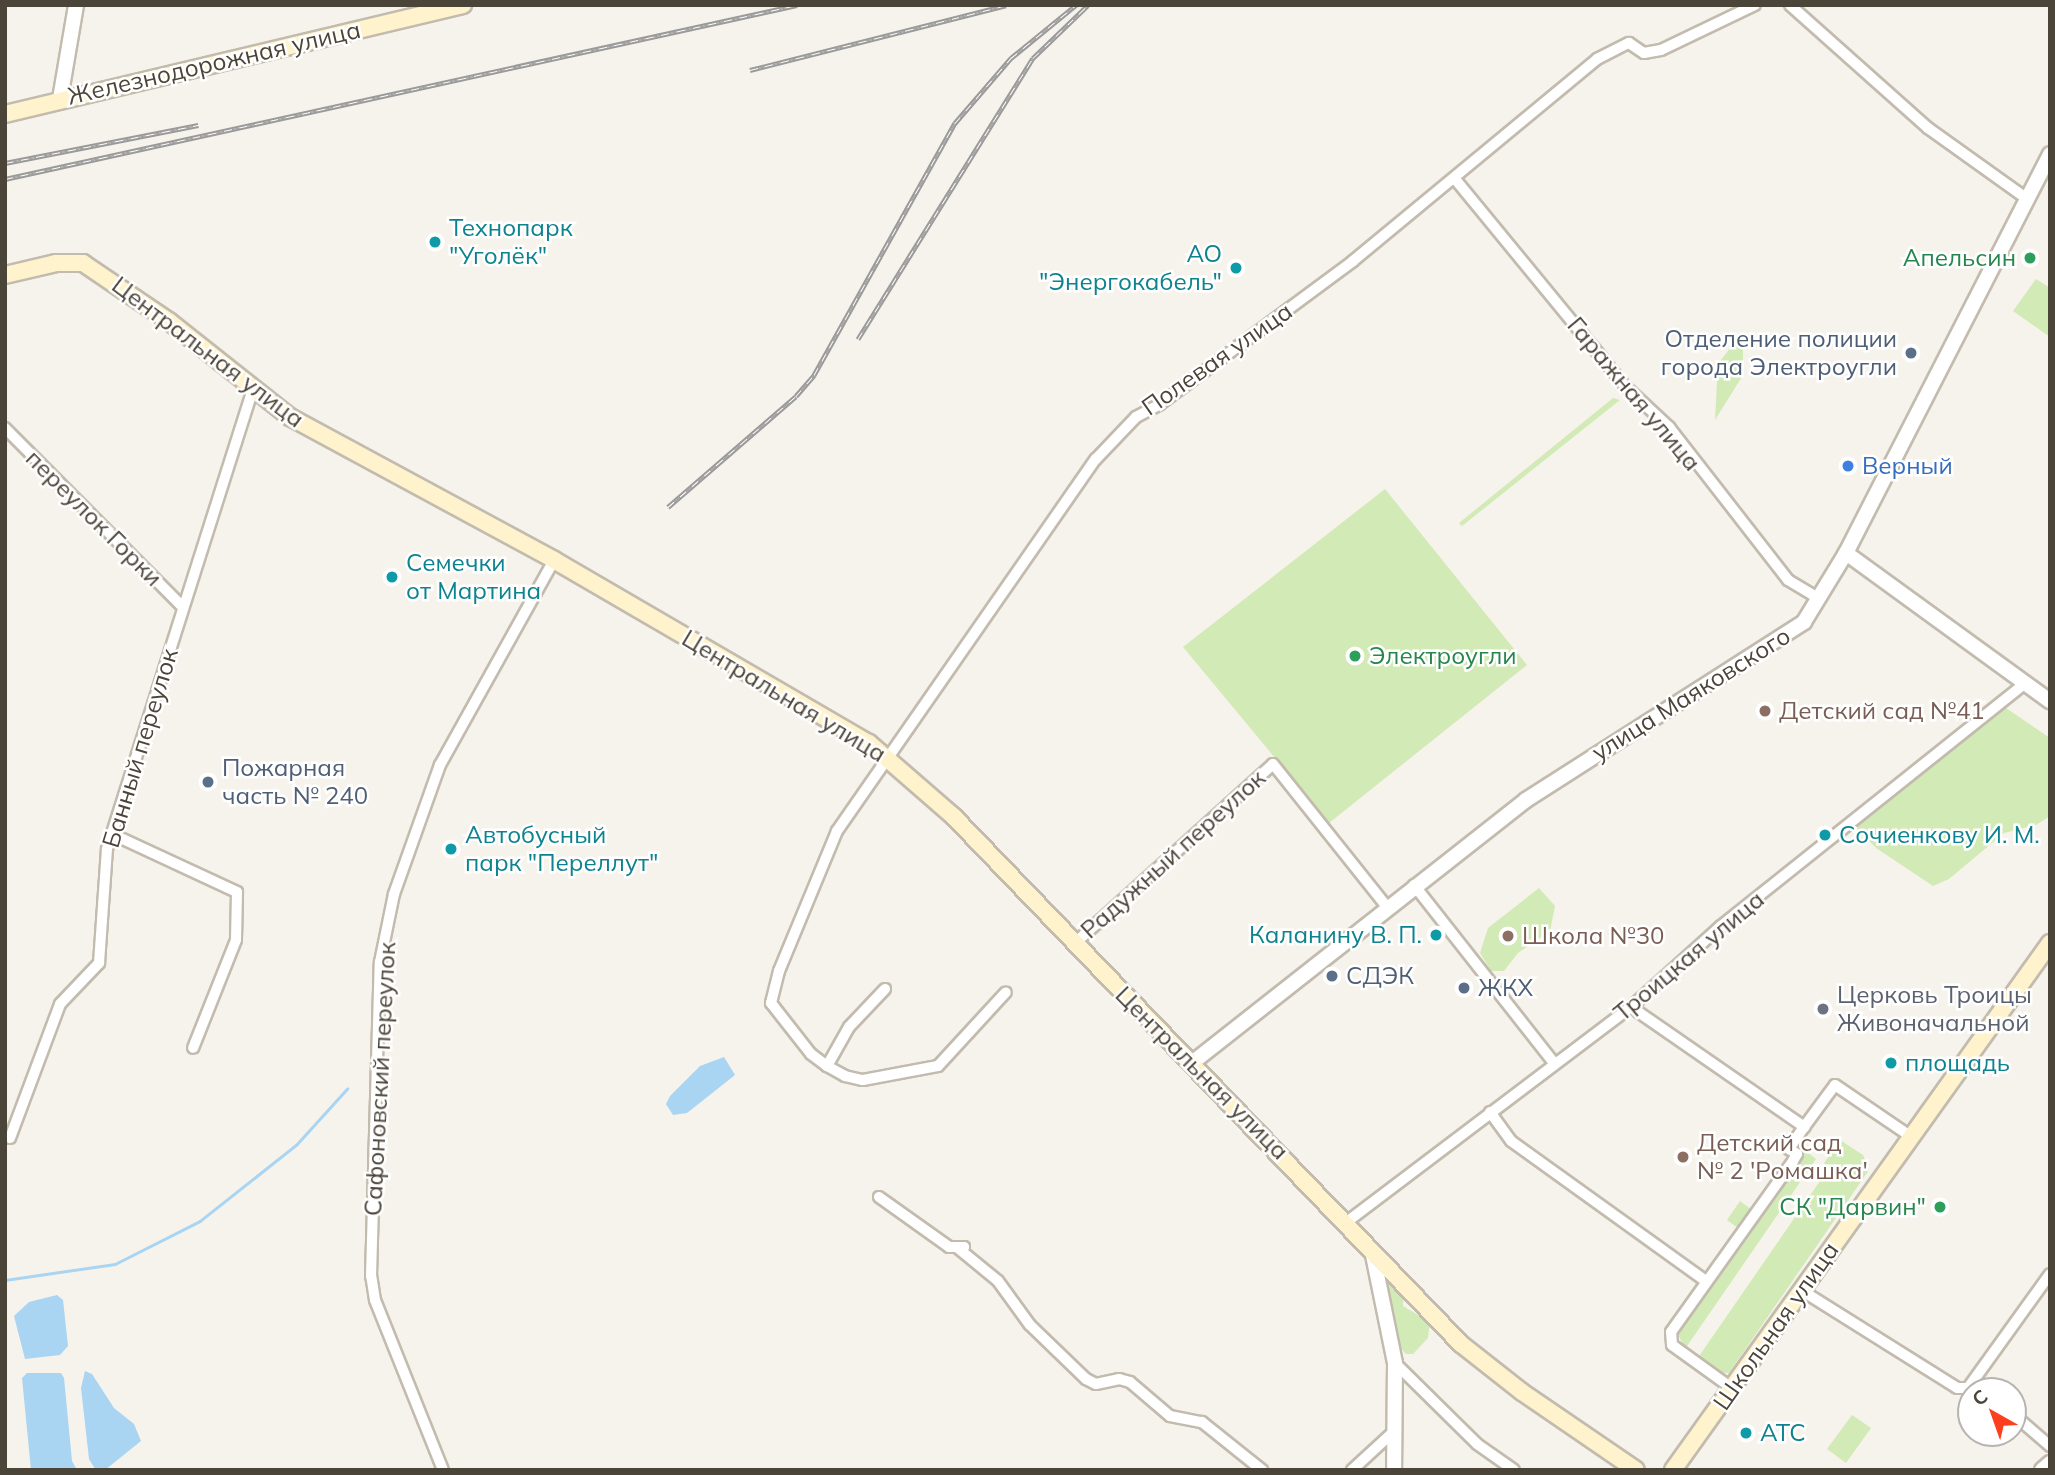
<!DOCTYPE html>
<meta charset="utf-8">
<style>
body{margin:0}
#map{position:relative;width:2055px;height:1475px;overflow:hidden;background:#f6f3ec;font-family:Mulish,sans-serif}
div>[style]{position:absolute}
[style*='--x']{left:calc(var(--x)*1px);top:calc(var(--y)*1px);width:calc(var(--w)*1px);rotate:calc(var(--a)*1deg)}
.green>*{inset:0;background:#d2eab5}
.water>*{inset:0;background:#a9d4f2}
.stream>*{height:2.5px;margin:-1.25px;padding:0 1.25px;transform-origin:1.25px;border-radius:1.25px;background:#a9d4f2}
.roads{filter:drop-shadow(2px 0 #c2bbae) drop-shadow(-2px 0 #c2bbae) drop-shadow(0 2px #c2bbae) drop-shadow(0 -2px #c2bbae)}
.minor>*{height:10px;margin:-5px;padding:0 5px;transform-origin:5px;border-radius:5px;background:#fff}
.tertiary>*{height:14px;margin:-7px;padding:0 7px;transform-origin:7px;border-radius:7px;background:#fff}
.secondary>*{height:16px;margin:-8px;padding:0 8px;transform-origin:8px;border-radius:8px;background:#fff3cd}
.rail>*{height:5px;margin-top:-2.5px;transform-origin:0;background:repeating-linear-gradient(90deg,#fff 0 8px,#9a9a9a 0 16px);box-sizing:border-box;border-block:2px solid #9a9a9a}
.dots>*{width:19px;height:19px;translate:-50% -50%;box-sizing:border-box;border:4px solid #fff;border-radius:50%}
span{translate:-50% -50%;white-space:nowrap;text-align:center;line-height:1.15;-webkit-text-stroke:5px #fff;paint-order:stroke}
.street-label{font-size:24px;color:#4b4439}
.culture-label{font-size:24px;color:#0d838f}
.left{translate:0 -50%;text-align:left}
.right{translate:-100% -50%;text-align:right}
.leisure-label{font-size:24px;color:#27864d}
.service-label{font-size:24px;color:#4e5e75}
.shop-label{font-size:24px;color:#366cbe}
.education-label{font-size:24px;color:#785e54}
.worship-label{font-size:24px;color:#5b616d}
.frame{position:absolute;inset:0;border:7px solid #4b4439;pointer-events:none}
.north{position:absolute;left:1957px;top:1377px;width:70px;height:70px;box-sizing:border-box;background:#fff;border:2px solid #b7b4b0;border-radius:50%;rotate:320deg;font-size:19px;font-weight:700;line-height:28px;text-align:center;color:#4b4439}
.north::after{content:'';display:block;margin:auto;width:24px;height:32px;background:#fc3f1d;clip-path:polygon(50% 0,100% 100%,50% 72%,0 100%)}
</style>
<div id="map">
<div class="green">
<i style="clip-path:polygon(2036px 279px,2050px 288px,2050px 337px,2013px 311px)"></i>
<i style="clip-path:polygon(1737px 339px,1743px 348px,1743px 375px,1715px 420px,1718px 364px)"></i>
<i style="clip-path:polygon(1613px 398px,1620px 400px,1462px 526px,1459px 523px)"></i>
<i style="clip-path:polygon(1385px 489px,1527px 665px,1329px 823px,1183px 647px)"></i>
<i style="clip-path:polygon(2003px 706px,2050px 738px,2050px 816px,2036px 825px,2004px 833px,1949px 879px,1933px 886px,1876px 848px,1856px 827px)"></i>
<i style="clip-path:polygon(1539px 888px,1555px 906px,1550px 931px,1518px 953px,1504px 971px,1491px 971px,1480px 953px,1488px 928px)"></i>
<i style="clip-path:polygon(1840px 1140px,1863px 1155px,1869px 1170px,1729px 1373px,1708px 1372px,1695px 1362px,1829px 1168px,1824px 1163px)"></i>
<i style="clip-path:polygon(1800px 1146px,1816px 1159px,1685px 1349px,1674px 1326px,1742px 1231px,1727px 1220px,1740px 1201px,1755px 1212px)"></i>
<i style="clip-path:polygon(1383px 1274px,1404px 1291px,1403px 1306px,1430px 1322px,1428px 1338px,1413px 1354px,1406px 1354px,1399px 1346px)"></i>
<i style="clip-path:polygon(1852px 1415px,1871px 1428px,1846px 1463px,1827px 1449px)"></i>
</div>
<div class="water">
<i style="clip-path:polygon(724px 1057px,735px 1075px,687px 1113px,673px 1115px,666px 1104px,670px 1096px,700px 1066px)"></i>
<i style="clip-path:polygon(57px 1295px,63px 1300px,68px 1346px,60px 1355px,25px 1359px,14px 1316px,29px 1302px)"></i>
<i style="clip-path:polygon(85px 1371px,92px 1374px,114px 1408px,134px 1424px,141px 1441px,105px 1470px,95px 1469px,89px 1459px,81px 1388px)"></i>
<i style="clip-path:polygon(27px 1373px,61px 1373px,64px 1378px,72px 1461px,77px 1470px,31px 1470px,22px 1378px)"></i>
</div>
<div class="stream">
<i style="--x:5;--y:1280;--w:111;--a:-8.3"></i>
<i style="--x:115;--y:1264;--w:95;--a:-26.8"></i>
<i style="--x:200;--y:1221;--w:122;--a:-38.4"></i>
<i style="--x:296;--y:1145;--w:76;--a:-47.7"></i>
</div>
<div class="roads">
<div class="minor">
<i style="--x:1790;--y:5;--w:185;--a:41.7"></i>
<i style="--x:1928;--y:128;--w:122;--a:35.6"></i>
<i style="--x:1455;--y:179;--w:269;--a:50.6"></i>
<i style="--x:1626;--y:387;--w:59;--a:42.9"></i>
<i style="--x:1669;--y:427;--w:194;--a:52.1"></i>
<i style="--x:1788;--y:580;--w:37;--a:31"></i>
<i style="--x:5;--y:428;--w:252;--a:45.2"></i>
<i style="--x:112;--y:834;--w:138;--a:24.9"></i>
<i style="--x:237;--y:892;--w:48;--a:91.2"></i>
<i style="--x:236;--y:940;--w:116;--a:111.7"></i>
<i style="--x:1414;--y:885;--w:226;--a:51.8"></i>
<i style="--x:1074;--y:944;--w:268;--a:-42.1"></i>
<i style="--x:1273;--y:764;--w:183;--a:51.4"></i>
<i style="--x:885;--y:989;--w:52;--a:133.5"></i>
<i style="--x:849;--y:1027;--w:45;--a:119.4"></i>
<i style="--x:827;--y:1066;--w:20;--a:-143"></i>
<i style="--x:811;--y:1054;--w:65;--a:-128.1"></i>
<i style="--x:771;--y:1003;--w:33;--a:-76"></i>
<i style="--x:779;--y:971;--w:152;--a:-67.5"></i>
<i style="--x:837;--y:831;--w:453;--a:-55.2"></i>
<i style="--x:1096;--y:459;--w:58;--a:-46.4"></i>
<i style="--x:1136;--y:417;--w:27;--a:-28"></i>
<i style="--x:1160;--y:404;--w:240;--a:-36.5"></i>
<i style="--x:1353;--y:261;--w:317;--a:-39.6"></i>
<i style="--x:1597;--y:59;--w:36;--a:-27"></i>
<i style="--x:1629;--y:43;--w:18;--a:34"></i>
<i style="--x:1644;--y:53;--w:17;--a:-10"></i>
<i style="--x:1661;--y:50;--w:104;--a:-25.6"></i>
<i style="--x:1631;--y:1007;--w:211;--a:34.7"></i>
<i style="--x:827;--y:1066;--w:21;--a:29"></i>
<i style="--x:845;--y:1076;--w:18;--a:13"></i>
<i style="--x:863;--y:1080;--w:76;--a:-10.6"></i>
<i style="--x:938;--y:1066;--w:100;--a:-47.4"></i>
<i style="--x:1490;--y:1112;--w:36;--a:54"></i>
<i style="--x:1511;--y:1141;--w:241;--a:35.7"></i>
<i style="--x:10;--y:1138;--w:143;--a:-69.5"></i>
<i style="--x:60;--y:1004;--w:57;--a:-46.4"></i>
<i style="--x:99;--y:963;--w:114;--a:-86"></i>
<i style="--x:107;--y:849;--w:484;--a:-72.4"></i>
<i style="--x:879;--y:1197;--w:86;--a:35.5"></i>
<i style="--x:949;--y:1247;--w:15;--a:0"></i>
<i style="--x:964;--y:1247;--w:5;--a:158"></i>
<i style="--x:959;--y:1249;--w:50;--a:39.4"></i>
<i style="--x:998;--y:1281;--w:54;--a:54"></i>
<i style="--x:1030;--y:1325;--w:78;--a:44"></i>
<i style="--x:1086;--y:1379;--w:11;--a:27"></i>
<i style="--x:1096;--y:1384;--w:24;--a:-12"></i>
<i style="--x:1119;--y:1379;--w:11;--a:15"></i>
<i style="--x:1130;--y:1382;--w:52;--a:40.4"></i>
<i style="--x:1170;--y:1416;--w:33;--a:11"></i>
<i style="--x:1202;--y:1422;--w:77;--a:38.7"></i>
<i style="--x:1348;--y:1221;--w:355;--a:-37.1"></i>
<i style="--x:1631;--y:1007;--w:121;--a:-42"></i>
<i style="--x:1721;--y:926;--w:388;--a:-38.6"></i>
<i style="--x:1801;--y:1290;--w:184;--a:32.1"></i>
<i style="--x:1957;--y:1388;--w:11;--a:0"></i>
<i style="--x:1968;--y:1388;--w:140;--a:-54.3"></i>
<i style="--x:1395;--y:1363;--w:115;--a:44.6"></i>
<i style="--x:1477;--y:1444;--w:45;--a:35.1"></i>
<i style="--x:1733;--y:1389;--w:75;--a:-144.2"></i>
<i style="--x:1672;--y:1345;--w:13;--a:-94"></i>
<i style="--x:1671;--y:1332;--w:210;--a:-54.5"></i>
<i style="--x:1793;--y:1161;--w:8;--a:-60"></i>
<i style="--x:1797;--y:1154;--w:9;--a:-148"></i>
<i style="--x:1789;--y:1149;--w:27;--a:-56"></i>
<i style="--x:1804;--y:1127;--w:52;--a:-53.6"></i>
<i style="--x:1835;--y:1085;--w:91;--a:34.2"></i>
<i style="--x:2013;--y:1414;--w:49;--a:40.9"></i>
<i style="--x:443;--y:1470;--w:183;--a:-111.8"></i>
<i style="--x:375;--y:1300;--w:24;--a:-99"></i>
<i style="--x:371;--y:1276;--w:314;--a:-88.4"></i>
<i style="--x:380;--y:962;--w:69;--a:-78.4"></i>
<i style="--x:394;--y:894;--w:137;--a:-70.4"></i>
<i style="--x:440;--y:765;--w:235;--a:-60.9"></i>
<i style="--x:1352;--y:1470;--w:53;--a:-42.7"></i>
</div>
<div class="tertiary">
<i style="--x:60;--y:99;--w:95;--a:-80.3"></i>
<i style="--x:1846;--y:553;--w:252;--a:36"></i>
<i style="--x:1192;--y:1063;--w:425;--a:-38.2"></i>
<i style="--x:1526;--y:800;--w:330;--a:-32.6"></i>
<i style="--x:1804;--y:622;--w:81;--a:-58.7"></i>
<i style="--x:1846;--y:553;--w:448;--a:-62.9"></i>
<i style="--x:1372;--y:1250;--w:115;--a:78.5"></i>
<i style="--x:1395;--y:1363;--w:107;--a:90.5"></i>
<i style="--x:2042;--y:1470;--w:11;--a:-41"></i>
</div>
<div class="secondary">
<i style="--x:5;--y:114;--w:471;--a:-13.4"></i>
<i style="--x:5;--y:275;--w:52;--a:-13.2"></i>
<i style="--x:56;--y:263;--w:27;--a:0"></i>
<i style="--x:83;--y:263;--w:105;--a:34.1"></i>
<i style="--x:170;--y:322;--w:153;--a:38.4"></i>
<i style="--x:290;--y:417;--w:300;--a:28.4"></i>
<i style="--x:554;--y:560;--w:364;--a:30.2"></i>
<i style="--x:869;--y:743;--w:113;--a:41"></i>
<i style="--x:954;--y:817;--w:731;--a:46.11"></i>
<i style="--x:1461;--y:1344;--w:78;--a:38.2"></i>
<i style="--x:1522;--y:1392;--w:138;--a:34.4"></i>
<i style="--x:1673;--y:1470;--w:648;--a:-54.42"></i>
</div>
</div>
<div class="rail">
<i style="--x:750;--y:70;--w:264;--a:-14.2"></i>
<i style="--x:5;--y:163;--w:197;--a:-11.1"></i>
<i style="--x:5;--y:179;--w:811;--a:-12.39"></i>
<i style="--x:858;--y:339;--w:331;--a:-58.1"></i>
<i style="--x:1033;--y:58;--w:76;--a:-43.9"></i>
<i style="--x:668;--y:507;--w:169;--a:-40.9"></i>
<i style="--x:796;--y:396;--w:28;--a:-49"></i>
<i style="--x:814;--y:375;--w:289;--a:-60.8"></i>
<i style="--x:955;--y:123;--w:86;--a:-49.3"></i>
<i style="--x:1011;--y:58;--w:84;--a:-39.2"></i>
</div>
<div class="dots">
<i style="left:435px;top:242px;background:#0f9aa8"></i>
<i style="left:2030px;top:258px;background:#2e9e5b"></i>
<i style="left:1236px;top:268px;background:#0f9aa8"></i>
<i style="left:1911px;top:353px;background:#5c6f8a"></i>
<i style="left:1848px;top:466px;background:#3f7fe0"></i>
<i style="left:392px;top:577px;background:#0f9aa8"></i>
<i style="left:1355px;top:656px;background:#2e9e5b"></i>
<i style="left:1765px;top:711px;background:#8d6e63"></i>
<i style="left:208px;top:782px;background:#5c6f8a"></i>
<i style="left:1825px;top:835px;background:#0f9aa8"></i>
<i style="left:451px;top:849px;background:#0f9aa8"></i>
<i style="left:1436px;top:935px;background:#0f9aa8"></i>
<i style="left:1508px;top:936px;background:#8d6e63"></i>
<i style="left:1332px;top:976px;background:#5c6f8a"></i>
<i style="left:1464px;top:988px;background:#5c6f8a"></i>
<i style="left:1823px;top:1009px;background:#6b7280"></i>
<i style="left:1891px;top:1063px;background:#0f9aa8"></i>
<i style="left:1683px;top:1157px;background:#8d6e63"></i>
<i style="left:1940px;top:1207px;background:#2e9e5b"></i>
<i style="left:1746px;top:1433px;background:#0f9aa8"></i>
</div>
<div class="street-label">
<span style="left:214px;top:63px;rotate:-13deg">Железнодорожная улица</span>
<span style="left:208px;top:352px;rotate:37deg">Центральная улица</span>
<span style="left:1217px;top:359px;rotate:-35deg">Полевая улица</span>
<span style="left:1634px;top:394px;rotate:50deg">Гаражная улица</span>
<span style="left:94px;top:518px;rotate:45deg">переулок Горки</span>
<span style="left:1691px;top:694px;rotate:-32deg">улица Маяковского</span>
<span style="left:784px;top:696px;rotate:31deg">Центральная улица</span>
<span style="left:140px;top:748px;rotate:-73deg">Банный переулок</span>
<span style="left:1173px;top:854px;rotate:-42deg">Радужный переулок</span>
<span style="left:1689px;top:956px;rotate:-40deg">Троицкая улица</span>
<span style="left:1202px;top:1073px;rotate:45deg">Центральная улица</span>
<span style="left:380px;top:1079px;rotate:-87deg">Сафоновский переулок</span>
<span style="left:1776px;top:1326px;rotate:-55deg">Школьная улица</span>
</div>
<div class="culture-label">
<span class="left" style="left:449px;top:242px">Технопарк<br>"Уголёк"</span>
<span class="right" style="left:1222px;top:268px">АО<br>"Энергокабель"</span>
<span class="left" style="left:406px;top:577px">Семечки<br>от Мартина</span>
<span class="left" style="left:465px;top:849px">Автобусный<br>парк "Переллут"</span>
<span class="left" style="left:1839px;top:835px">Сочиенкову И. М.</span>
<span class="right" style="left:1422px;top:935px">Каланину В. П.</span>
<span class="left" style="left:1905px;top:1063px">площадь</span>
<span class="left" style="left:1760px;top:1433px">АТС</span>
</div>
<div class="leisure-label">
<span class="right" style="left:2016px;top:258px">Апельсин</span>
<span class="left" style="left:1369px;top:656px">Электроугли</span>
<span class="right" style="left:1926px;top:1207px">СК "Дарвин"</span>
</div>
<div class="service-label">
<span class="right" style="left:1897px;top:353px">Отделение полиции<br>города Электроугли</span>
<span class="left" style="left:222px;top:782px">Пожарная<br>часть № 240</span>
<span class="left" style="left:1346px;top:976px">СДЭК</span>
<span class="left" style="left:1478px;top:988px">ЖКХ</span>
</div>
<div class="shop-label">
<span class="left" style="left:1862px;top:466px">Верный</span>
</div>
<div class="education-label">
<span class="left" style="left:1779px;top:711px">Детский сад №41</span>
<span class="left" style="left:1522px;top:936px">Школа №30</span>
<span class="left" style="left:1697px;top:1157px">Детский сад<br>№ 2 'Ромашка'</span>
</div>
<div class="worship-label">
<span class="left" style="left:1837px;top:1009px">Церковь Троицы<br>Живоначальной</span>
</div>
<div class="frame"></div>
<div class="north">С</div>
</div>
